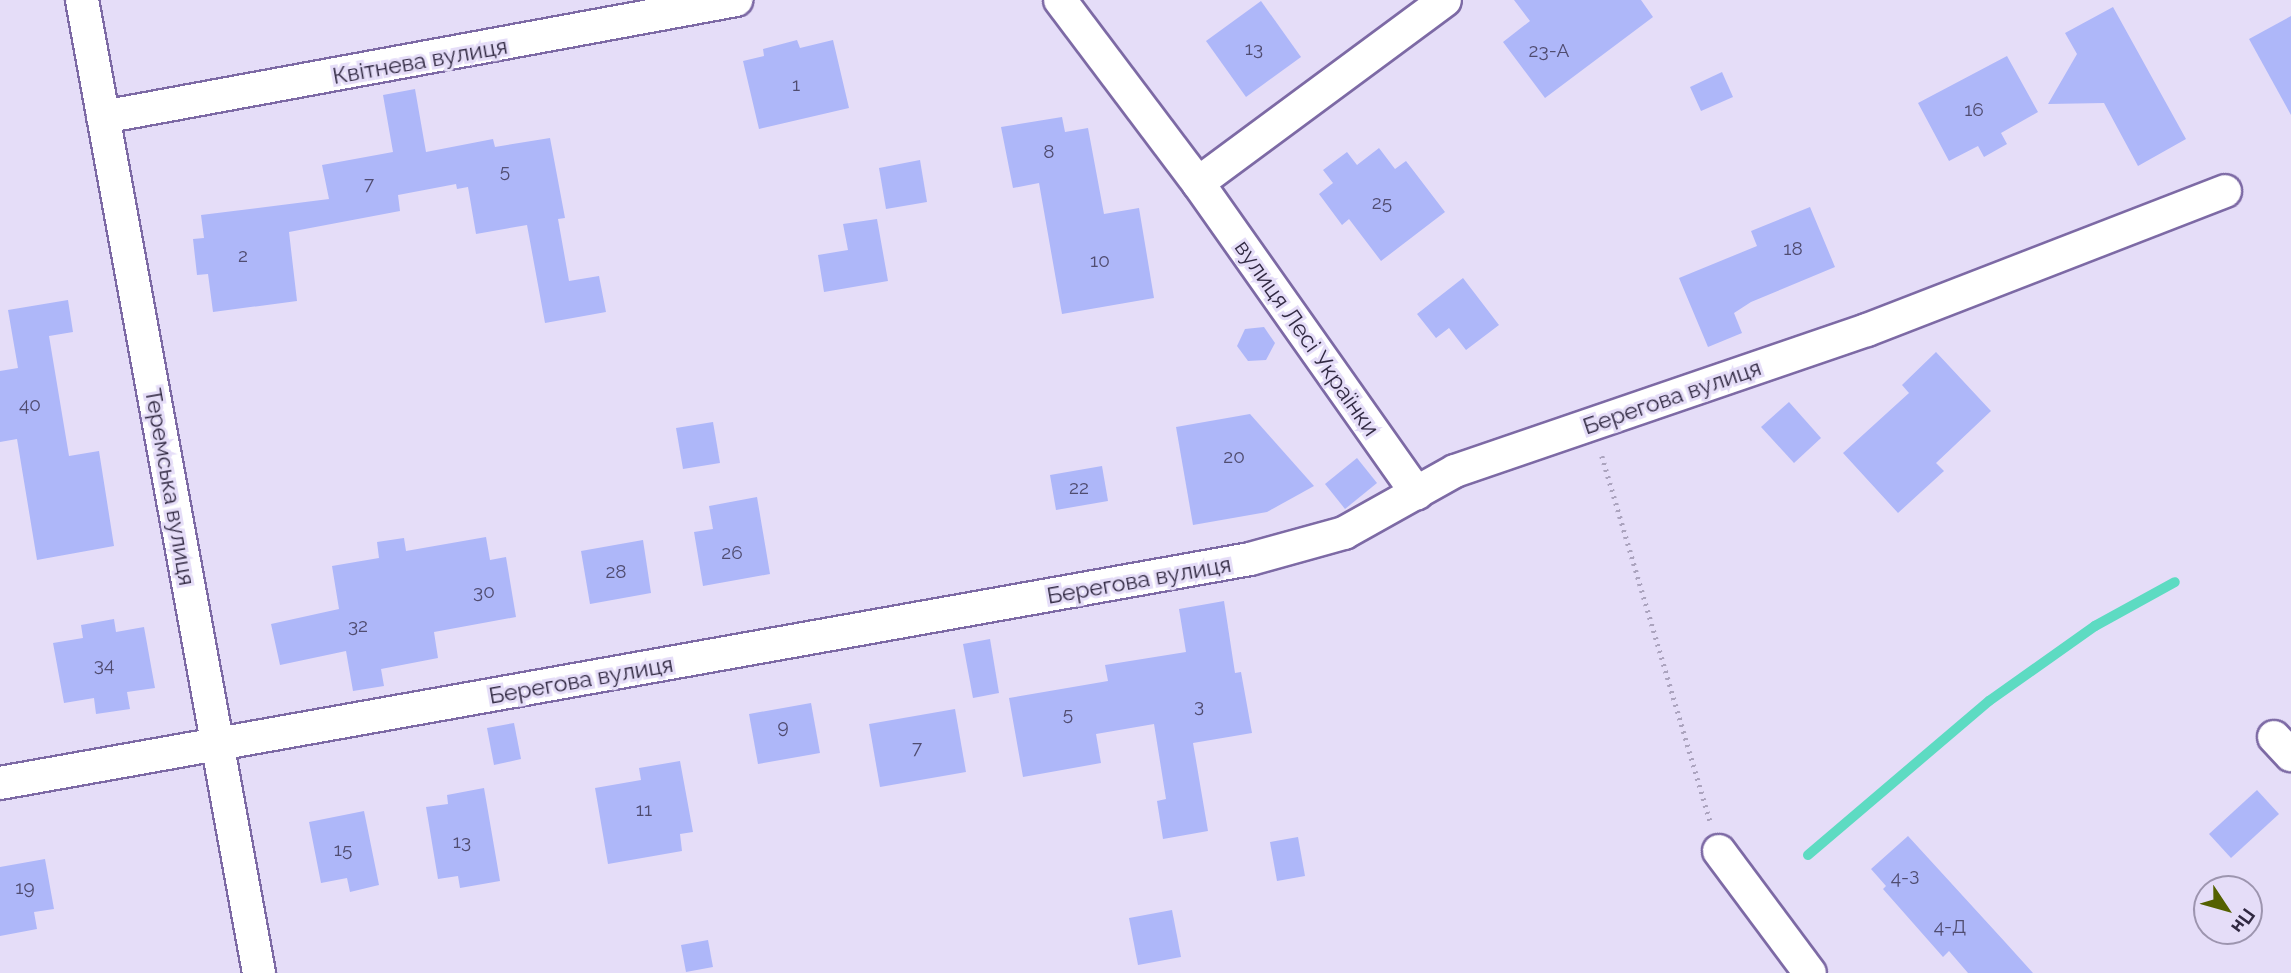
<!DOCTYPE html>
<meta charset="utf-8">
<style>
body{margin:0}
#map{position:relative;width:2291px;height:973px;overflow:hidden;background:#e5ddf8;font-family:Raleway,sans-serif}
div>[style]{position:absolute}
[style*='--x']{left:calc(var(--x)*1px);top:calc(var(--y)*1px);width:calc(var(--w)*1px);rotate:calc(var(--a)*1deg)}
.stream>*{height:10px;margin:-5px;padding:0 5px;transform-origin:5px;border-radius:5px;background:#5ddbc2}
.building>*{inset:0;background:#aeb7f9}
.path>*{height:4.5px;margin-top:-2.25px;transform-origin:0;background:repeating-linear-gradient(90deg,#aba3be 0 2px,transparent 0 7px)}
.roads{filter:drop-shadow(2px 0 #7d6aa5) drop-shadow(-2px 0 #7d6aa5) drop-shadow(0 2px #7d6aa5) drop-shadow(0 -2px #7d6aa5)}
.minor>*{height:32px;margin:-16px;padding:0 16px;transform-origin:16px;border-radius:16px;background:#fff}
span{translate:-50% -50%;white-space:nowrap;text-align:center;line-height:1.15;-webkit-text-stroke:6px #e5ddf8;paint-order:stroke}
.number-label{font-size:19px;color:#504c70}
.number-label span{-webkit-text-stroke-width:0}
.street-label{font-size:23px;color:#312942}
.north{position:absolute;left:2193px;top:875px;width:70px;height:70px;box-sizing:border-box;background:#e5ddf8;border:2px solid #9d95af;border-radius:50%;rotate:126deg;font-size:19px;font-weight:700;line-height:28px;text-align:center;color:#312942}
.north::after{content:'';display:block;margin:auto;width:24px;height:32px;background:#546101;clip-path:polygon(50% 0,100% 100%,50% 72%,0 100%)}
</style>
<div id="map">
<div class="stream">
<i style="--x:1808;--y:855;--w:238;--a:-40.4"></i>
<i style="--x:1989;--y:701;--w:130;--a:-35.3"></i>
<i style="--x:2095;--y:626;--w:91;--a:-28.8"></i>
</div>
<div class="building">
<i style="clip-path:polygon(1514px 0,1641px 0,1653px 17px,1545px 98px,1503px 42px,1530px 21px)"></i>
<i style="clip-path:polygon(1261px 1px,1301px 57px,1246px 97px,1206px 41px)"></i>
<i style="clip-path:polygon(2113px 7px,2186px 139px,2138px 166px,2104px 103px,2048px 104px,2077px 54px,2065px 33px)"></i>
<i style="clip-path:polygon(2291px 16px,2291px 115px,2249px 39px)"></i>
<i style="clip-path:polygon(797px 40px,800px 48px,833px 40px,849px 108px,759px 129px,743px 61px,764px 56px,763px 49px)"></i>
<i style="clip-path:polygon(2007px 56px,2038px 112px,2001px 133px,2007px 144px,1984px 157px,1978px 146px,1949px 161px,1918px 103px)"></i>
<i style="clip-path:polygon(1722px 72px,1733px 97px,1701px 111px,1690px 87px)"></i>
<i style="clip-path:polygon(415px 89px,426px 152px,493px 139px,495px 147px,550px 138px,565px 218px,558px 219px,569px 281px,599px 276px,606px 312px,545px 323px,527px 225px,476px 234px,468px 187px,457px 189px,456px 184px,398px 195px,400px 211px,289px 232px,297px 301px,213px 312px,208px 274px,197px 275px,193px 239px,204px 238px,201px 215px,329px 199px,322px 165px,393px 152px,383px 95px)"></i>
<i style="clip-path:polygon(1062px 117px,1065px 132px,1088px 128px,1104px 214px,1139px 208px,1154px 298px,1062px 314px,1039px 183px,1013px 188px,1001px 127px)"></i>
<i style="clip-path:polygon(1379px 148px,1395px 169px,1406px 161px,1445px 212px,1381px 261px,1349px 219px,1342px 225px,1319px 194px,1333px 183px,1323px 170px,1347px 152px,1357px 165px)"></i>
<i style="clip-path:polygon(920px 160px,927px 202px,886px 209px,879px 168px)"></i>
<i style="clip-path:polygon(1810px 207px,1835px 267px,1751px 302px,1734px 313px,1742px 333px,1708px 347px,1679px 278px,1757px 246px,1751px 231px)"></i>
<i style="clip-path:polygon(877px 219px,888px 281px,824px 292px,818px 255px,848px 250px,843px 224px)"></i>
<i style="clip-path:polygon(1463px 278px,1499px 325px,1466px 350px,1449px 328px,1436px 338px,1417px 314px)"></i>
<i style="clip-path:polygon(68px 300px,73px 332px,49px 336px,69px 456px,99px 451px,114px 546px,37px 560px,17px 439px,0 442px,0 371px,18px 368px,8px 310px)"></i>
<i style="clip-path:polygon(1264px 327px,1275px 343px,1266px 360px,1248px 361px,1237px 346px,1245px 329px)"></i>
<i style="clip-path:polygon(1936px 352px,1991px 411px,1936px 463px,1944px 471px,1898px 513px,1843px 453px,1909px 393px,1902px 385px)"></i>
<i style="clip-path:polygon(1789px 402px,1821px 438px,1794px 463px,1761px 427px)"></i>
<i style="clip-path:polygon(1250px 414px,1314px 486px,1267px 512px,1193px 525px,1176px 427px)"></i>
<i style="clip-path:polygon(713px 422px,720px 463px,683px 469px,676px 428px)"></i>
<i style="clip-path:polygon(1357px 458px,1377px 483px,1345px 509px,1325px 484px)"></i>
<i style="clip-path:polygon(1102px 466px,1108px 501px,1056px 510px,1050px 475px)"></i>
<i style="clip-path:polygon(757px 497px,770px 574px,703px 586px,694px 532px,713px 529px,709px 506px)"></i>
<i style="clip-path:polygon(486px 537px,490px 560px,506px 557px,516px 617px,434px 632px,438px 658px,381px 669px,384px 686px,353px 691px,346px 651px,280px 665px,271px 624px,339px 609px,332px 566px,379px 558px,377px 542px,404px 538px,406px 551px)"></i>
<i style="clip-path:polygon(643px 540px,651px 593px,590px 604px,581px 551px)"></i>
<i style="clip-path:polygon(1224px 601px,1235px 673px,1241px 672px,1252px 733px,1193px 743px,1208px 831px,1163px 839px,1157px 801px,1166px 799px,1154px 724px,1096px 734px,1101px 763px,1023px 777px,1009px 698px,1108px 681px,1105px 665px,1186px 652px,1179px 609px)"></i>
<i style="clip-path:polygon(114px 619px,116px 632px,144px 627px,155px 688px,127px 692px,130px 709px,96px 714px,94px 698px,64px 703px,53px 643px,83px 638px,81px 625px)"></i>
<i style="clip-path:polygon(990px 639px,999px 693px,973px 698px,963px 644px)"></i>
<i style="clip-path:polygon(811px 703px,820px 753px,758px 764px,749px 714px)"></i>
<i style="clip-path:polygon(955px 709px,966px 772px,880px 787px,869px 724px)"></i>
<i style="clip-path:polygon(514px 723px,521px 759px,494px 765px,487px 728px)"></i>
<i style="clip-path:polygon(680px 761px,693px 832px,680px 834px,682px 851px,608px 864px,595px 788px,641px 780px,639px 768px)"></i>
<i style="clip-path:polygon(484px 788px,500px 881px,460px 888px,458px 876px,438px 879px,426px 807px,448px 804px,447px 795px)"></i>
<i style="clip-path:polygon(2257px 790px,2279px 814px,2231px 858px,2209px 834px)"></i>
<i style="clip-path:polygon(364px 811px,379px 885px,350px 892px,347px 878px,321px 883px,309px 822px)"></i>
<i style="clip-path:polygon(1908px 836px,2005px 942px,2033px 973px,1968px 973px,1949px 951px,1943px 957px,1883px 889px,1886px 886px,1871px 869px)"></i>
<i style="clip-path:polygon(1298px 837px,1305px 876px,1277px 881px,1270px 842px)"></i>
<i style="clip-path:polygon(45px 859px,54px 909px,34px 912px,37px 929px,0 936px,0 867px)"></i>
<i style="clip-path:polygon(1172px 910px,1181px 957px,1138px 965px,1129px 918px)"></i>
<i style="clip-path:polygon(708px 940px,713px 967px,686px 972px,681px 945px)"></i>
</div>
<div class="path">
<i style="--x:1602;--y:456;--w:380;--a:73.5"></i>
</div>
<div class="roads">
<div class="minor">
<i style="--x:82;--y:0;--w:989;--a:79.69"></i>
<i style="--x:1060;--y:0;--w:229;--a:53"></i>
<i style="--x:1198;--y:183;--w:380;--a:54.8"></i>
<i style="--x:103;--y:117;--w:644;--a:-10.47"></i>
<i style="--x:1198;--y:183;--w:307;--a:-36.5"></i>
<i style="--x:2274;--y:737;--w:25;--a:47"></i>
<i style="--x:0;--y:783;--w:1270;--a:-10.16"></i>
<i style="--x:1250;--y:559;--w:98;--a:-15.5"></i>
<i style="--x:1344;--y:533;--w:127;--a:-29.2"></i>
<i style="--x:1455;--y:471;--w:435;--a:-18.9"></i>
<i style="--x:1867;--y:330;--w:384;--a:-21.2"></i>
<i style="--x:1719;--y:851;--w:152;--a:53.3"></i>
</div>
</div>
<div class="number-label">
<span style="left:1254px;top:49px">13</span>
<span style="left:1549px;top:51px">23-А</span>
<span style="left:796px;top:85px">1</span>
<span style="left:1974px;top:110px">16</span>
<span style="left:1049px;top:152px">8</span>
<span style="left:505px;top:171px">5</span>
<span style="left:369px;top:184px">7</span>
<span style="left:1382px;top:203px">25</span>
<span style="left:1793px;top:249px">18</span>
<span style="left:243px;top:256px">2</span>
<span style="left:1100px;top:261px">10</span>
<span style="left:30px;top:405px">40</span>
<span style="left:1234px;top:457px">20</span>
<span style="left:1079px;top:488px">22</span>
<span style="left:732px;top:553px">26</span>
<span style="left:616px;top:572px">28</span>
<span style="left:484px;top:592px">30</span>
<span style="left:358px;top:626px">32</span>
<span style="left:104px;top:665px">34</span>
<span style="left:1199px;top:706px">3</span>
<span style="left:1068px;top:714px">5</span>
<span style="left:783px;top:727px">9</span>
<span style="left:917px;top:748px">7</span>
<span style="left:644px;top:810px">11</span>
<span style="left:462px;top:842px">13</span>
<span style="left:343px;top:850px">15</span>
<span style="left:1905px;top:878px">4-З</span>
<span style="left:25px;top:888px">19</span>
<span style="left:1950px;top:927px">4-Д</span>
</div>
<div class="street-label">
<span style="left:420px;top:61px;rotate:-10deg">Квітнева вулиця</span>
<span style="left:1307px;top:338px;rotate:55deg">вулиця Лесі Українки</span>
<span style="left:1672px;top:397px;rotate:-19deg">Берегова вулиця</span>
<span style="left:170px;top:487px;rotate:80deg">Теремська вулиця</span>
<span style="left:1139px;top:580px;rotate:-10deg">Берегова вулиця</span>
<span style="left:581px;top:680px;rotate:-10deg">Берегова вулиця</span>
</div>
<div class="north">Пн</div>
</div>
